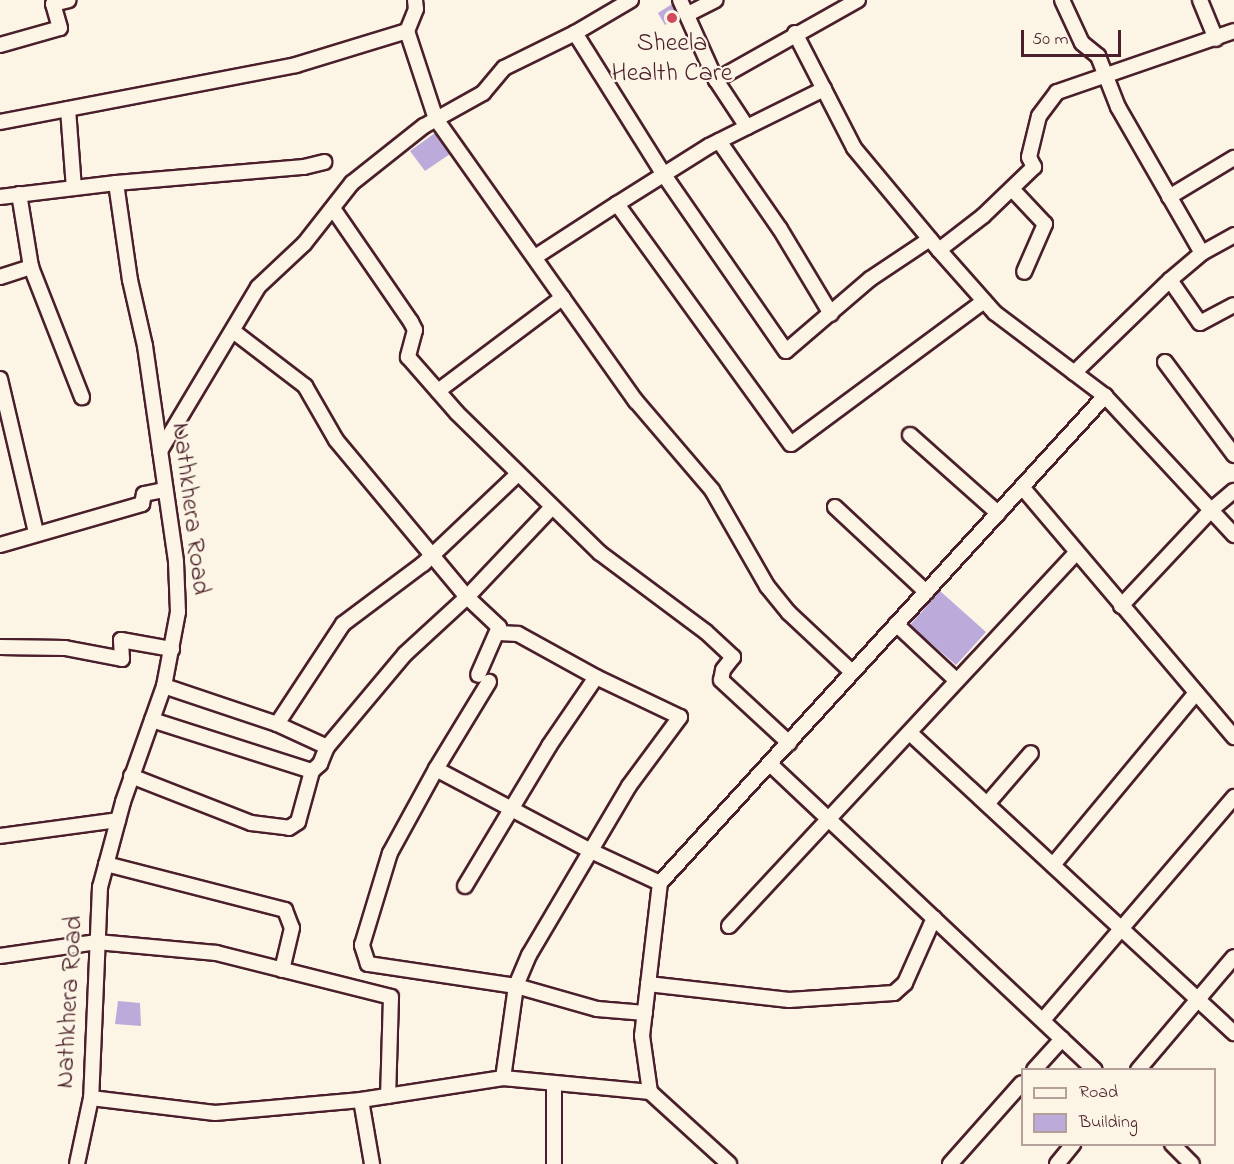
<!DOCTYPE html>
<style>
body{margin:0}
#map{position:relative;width:1234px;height:1164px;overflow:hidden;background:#fcf5e5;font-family:"Indie Flower",sans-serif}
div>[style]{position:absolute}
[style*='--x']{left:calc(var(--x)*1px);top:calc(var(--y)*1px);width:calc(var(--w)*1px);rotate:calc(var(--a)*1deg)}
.building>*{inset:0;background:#bcaada}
.roads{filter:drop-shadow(2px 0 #4a1f2b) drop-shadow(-2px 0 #4a1f2b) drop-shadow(0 2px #4a1f2b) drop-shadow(0 -2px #4a1f2b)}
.minor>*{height:14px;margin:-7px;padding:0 7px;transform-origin:7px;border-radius:7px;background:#fcf5e5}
.dots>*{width:16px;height:16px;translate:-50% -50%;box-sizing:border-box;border:3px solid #fcf5e5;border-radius:50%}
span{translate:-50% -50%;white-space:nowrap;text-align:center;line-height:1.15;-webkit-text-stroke:4.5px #fcf5e5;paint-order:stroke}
.poi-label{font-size:26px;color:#4a1f2b}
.street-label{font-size:26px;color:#4a1f2b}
.legend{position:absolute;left:1021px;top:1068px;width:195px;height:78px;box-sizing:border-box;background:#fcf5e5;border:2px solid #b59f9b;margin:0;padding:8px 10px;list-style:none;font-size:18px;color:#4a1f2b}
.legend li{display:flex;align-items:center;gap:12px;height:30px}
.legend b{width:30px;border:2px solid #b59f9b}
.scale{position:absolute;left:1021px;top:30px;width:100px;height:27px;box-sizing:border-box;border:3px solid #4a1f2b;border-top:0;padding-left:8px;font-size:18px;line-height:21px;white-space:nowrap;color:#4a1f2b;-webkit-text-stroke:4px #fcf5e5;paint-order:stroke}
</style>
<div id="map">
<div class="building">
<i style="clip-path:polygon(672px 4px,678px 18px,665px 25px,658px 13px)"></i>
<i style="clip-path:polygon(435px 133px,450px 154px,425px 171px,410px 151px)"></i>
<i style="clip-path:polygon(940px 591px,986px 632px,956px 665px,910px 625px)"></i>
<i style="clip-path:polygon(118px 1001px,140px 1003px,141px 1026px,115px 1024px)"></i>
</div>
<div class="roads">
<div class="minor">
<i style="--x:415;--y:0;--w:9;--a:84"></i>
<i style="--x:416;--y:9;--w:24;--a:112"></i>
<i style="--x:407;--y:31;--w:93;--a:71.8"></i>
<i style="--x:436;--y:119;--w:346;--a:54.7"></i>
<i style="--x:636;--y:401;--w:117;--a:49.5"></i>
<i style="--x:712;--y:490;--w:111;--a:60.2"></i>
<i style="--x:767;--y:586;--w:35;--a:51"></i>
<i style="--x:789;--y:613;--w:86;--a:43.1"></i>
<i style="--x:680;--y:0;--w:88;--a:65.8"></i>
<i style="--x:716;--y:80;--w:56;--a:56.6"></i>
<i style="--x:747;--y:127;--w:86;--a:-26.3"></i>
<i style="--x:1062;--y:0;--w:47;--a:65.1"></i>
<i style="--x:1082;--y:43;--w:21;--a:39"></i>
<i style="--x:1098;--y:56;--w:55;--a:68.6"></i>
<i style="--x:1118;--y:107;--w:168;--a:60.1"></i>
<i style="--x:1200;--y:0;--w:42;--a:67.7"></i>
<i style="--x:688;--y:14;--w:31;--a:-27"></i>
<i style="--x:575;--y:33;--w:168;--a:57.9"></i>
<i style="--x:664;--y:175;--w:214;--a:55.3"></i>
<i style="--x:786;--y:351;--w:111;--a:-40.6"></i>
<i style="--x:870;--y:279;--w:72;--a:-33.7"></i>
<i style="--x:795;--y:33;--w:129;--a:62.8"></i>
<i style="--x:854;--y:148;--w:133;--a:50.2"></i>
<i style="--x:939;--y:250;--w:84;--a:48.4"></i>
<i style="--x:995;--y:313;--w:138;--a:37"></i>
<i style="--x:1105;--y:396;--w:190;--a:47.1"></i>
<i style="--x:0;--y:45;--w:62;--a:-15.8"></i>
<i style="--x:60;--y:28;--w:25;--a:-106"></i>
<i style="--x:53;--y:4;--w:16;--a:-14"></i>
<i style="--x:716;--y:80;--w:163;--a:-29.4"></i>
<i style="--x:68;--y:109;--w:79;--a:85.7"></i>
<i style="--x:0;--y:122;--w:301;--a:-10.9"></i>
<i style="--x:296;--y:65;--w:116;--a:-17"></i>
<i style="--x:747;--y:127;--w:42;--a:153.4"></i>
<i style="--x:709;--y:146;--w:109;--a:147.8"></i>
<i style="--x:617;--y:204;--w:296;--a:54.1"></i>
<i style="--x:791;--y:444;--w:240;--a:-36.5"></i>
<i style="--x:719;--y:141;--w:107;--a:55.3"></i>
<i style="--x:780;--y:229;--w:99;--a:59"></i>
<i style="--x:116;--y:183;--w:189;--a:-4.9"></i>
<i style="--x:304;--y:167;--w:21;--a:-14"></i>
<i style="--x:1012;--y:189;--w:48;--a:46.7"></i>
<i style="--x:1045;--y:224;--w:52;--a:113.6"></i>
<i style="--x:0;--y:197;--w:117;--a:-6.9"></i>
<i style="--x:116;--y:183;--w:98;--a:81.8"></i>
<i style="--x:130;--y:280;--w:68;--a:77.2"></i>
<i style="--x:145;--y:346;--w:218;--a:81.8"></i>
<i style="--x:176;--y:562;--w:50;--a:87.7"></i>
<i style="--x:178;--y:612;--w:75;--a:100.7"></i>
<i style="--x:164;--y:686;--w:123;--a:109.5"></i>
<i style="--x:123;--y:802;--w:88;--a:105.1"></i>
<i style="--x:100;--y:887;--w:211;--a:92.4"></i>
<i style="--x:91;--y:1098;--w:67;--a:102"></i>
<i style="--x:1169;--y:197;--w:76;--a:-31"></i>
<i style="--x:334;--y:210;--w:136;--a:55.5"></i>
<i style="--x:411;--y:322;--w:9;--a:63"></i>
<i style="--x:415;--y:330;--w:28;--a:105"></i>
<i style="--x:408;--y:357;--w:74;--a:48.8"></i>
<i style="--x:457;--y:413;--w:200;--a:44.4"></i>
<i style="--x:600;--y:553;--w:132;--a:36.7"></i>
<i style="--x:706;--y:632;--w:37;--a:43"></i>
<i style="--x:733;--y:657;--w:16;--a:128"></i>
<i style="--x:723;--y:670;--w:10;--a:101"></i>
<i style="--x:721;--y:680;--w:93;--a:42.8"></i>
<i style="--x:939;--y:250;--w:56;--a:-37.7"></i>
<i style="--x:983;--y:216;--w:71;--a:-43.9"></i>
<i style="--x:1034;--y:167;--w:11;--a:-117"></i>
<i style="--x:1029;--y:157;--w:42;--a:-76.3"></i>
<i style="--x:1039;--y:116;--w:30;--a:-53"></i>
<i style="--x:1057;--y:92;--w:187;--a:-19"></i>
<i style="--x:535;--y:257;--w:98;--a:-32.9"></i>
<i style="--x:31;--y:267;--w:140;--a:68.6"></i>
<i style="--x:0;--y:277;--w:33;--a:-18"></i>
<i style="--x:31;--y:267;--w:74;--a:-99.3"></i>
<i style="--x:1170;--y:280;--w:52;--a:55.1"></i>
<i style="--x:1200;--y:323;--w:38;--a:-28"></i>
<i style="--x:233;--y:331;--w:91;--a:37.4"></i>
<i style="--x:305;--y:386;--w:62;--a:60.1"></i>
<i style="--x:336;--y:440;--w:204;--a:50.2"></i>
<i style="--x:467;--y:597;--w:44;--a:43.2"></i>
<i style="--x:499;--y:627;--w:52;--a:113.6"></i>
<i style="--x:1165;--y:362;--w:116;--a:53.4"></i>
<i style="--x:1074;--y:373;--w:134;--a:-44.1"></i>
<i style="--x:1170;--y:280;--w:42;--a:-40.2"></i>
<i style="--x:1202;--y:253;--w:37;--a:-29"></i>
<i style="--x:0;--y:379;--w:157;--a:76.8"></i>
<i style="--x:438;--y:391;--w:156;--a:-36.9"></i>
<i style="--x:910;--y:435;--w:118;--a:41.6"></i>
<i style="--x:160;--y:451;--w:191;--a:-59.1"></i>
<i style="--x:258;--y:287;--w:63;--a:-43.1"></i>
<i style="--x:304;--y:244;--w:78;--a:-51.8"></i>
<i style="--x:352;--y:183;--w:92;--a:-38.4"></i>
<i style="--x:424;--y:126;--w:68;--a:-29.2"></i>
<i style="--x:483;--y:93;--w:33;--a:-50"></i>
<i style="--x:504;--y:68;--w:79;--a:-26.2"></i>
<i style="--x:575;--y:33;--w:65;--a:-30.5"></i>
<i style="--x:1022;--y:487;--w:328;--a:49.7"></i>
<i style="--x:835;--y:507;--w:125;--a:43"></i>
<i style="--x:0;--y:545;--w:148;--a:-16.1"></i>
<i style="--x:142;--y:504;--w:10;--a:-79"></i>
<i style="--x:144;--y:494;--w:21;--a:-11"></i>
<i style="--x:1121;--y:606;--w:132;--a:-46.8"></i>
<i style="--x:1211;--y:510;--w:30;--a:-40"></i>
<i style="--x:896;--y:624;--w:83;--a:43.1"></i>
<i style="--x:499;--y:633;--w:19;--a:3"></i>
<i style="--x:518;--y:634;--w:89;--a:28.9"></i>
<i style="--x:0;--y:647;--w:65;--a:0.9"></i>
<i style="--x:65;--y:648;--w:58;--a:10.9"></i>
<i style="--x:122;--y:659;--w:19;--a:-93"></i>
<i style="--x:121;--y:640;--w:52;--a:10"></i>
<i style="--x:164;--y:686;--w:119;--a:18.6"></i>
<i style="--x:277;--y:724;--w:55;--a:24.7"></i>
<i style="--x:152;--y:720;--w:168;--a:17.7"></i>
<i style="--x:277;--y:724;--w:120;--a:-56.6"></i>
<i style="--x:343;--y:624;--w:100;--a:-36.9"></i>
<i style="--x:423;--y:564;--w:131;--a:-43.5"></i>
<i style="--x:910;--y:733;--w:442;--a:42.8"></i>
<i style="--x:770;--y:764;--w:446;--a:43.3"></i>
<i style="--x:436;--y:769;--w:102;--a:-58.7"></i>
<i style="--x:131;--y:776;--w:129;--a:21.4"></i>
<i style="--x:251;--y:823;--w:38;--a:7"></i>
<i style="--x:289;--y:828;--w:11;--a:-34"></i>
<i style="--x:298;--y:822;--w:53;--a:-74.6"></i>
<i style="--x:312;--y:771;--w:11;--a:-41"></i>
<i style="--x:320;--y:764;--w:18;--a:-68"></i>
<i style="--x:327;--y:747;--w:121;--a:-50"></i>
<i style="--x:405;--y:654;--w:84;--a:-42.6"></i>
<i style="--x:467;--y:597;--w:124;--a:-46.6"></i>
<i style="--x:987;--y:804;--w:67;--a:-49.2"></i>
<i style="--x:0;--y:836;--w:119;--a:-7.7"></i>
<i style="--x:106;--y:864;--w:185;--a:14.4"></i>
<i style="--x:285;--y:910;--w:19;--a:69"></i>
<i style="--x:292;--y:928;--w:43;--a:103.4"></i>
<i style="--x:1053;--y:865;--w:224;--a:-50.3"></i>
<i style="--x:465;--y:886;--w:163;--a:-59"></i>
<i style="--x:549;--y:746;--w:83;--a:-55.7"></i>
<i style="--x:596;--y:677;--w:93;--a:25.5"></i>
<i style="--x:680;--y:717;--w:86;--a:126.5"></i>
<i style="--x:629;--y:786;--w:196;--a:120.6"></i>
<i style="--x:529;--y:955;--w:34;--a:113"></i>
<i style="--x:516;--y:986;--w:93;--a:98"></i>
<i style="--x:729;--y:926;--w:509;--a:-47.07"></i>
<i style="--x:0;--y:956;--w:98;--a:-8.2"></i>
<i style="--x:97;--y:942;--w:120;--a:5.3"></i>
<i style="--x:216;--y:953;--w:180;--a:14.1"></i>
<i style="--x:391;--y:997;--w:99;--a:91.7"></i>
<i style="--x:648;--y:984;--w:142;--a:6.5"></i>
<i style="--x:789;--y:1000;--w:105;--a:-3.8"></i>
<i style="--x:894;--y:993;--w:15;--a:-42"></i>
<i style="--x:905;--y:983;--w:71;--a:-66"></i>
<i style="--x:645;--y:1013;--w:48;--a:-175.2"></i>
<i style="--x:597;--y:1009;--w:84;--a:-164.1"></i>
<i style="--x:516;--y:986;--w:150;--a:-171.5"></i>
<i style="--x:368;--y:964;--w:20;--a:-108"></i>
<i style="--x:362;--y:945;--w:96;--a:-73.1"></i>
<i style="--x:390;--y:853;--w:96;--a:-61.3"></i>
<i style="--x:436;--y:769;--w:173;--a:27.9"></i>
<i style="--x:589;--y:850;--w:78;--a:24.9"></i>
<i style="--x:1043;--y:1020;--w:294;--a:-49.4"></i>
<i style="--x:1034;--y:1070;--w:42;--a:-47.9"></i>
<i style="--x:1138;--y:1070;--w:148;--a:-49.7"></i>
<i style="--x:554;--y:1083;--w:81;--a:90"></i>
<i style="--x:650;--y:1092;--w:57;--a:-98.1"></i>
<i style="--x:642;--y:1036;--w:154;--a:-83.3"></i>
<i style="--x:660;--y:883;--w:660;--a:-47.58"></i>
<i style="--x:91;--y:1098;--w:125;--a:6.9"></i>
<i style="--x:215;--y:1113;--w:147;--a:-5.1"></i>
<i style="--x:361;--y:1100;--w:144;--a:-8.8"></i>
<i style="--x:503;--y:1078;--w:148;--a:5.4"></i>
<i style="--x:650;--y:1092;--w:107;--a:42.3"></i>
<i style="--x:361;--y:1100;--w:65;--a:80.2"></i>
<i style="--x:1172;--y:1144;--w:28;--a:45"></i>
<i style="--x:950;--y:1164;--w:108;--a:-48.4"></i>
<i style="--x:1057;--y:1164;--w:26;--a:-51"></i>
</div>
</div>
<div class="dots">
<i style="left:672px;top:18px;background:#d1495b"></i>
</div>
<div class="poi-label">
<span style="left:672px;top:60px">Sheela<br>Health Care</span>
</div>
<div class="street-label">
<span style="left:189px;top:509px;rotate:83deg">Nathkhera Road</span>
<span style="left:71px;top:1002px;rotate:-87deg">Nathkhera Road</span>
</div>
<ul class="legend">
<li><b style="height:8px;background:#fcf5e5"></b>Road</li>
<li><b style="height:16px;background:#bcaada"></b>Building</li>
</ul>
<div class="scale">50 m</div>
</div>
